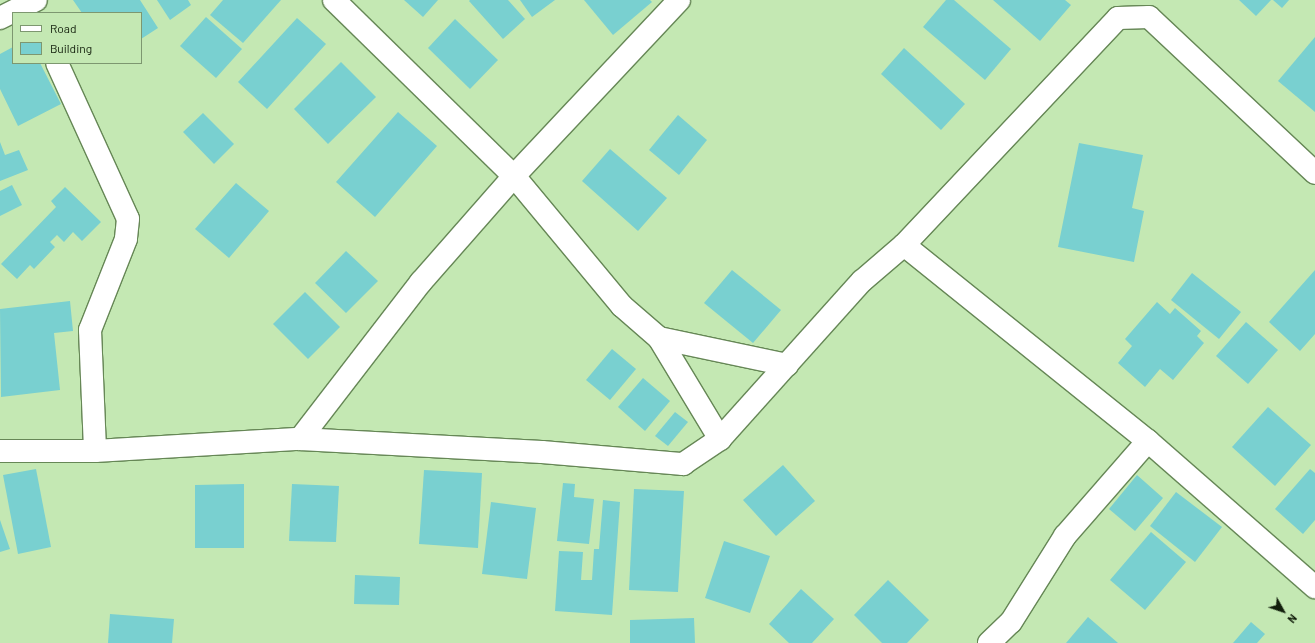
<!DOCTYPE html>
<style>
body{margin:0}
#map{position:relative;width:1315px;height:643px;overflow:hidden;background:#c4e8b3;font-family:Barlow,sans-serif}
div>[style]{position:absolute}
[style*='--x']{left:calc(var(--x)*1px);top:calc(var(--y)*1px);width:calc(var(--w)*1px);rotate:calc(var(--a)*1deg)}
.building>*{inset:0;background:#79d0d0}
.roads{filter:drop-shadow(1px 0 #668756) drop-shadow(-1px 0 #668756) drop-shadow(0 1px #668756) drop-shadow(0 -1px #668756)}
.minor>*{height:22px;margin:-11px;padding:0 11px;transform-origin:11px;border-radius:11px;background:#fff}
span{translate:-50% -50%;white-space:nowrap;text-align:center;line-height:1.15;-webkit-text-stroke:3px #c4e8b3;paint-order:stroke}
.legend{position:absolute;left:12px;top:12px;width:130px;height:52px;box-sizing:border-box;background:#c4e8b3;border:1px solid #7d9770;margin:0;padding:5px 7px;list-style:none;font-size:12px;color:#121e0b}
.legend li{display:flex;align-items:center;gap:8px;height:20px}
.legend b{width:20px;border:1px solid #7d9770}
.north{position:absolute;left:1263px;top:591px;width:40px;height:40px;-webkit-text-stroke:3px #c4e8b3;paint-order:stroke;rotate:130deg;font-size:11px;font-weight:700;line-height:16px;text-align:center;color:#121e0b}
.north::after{content:'';display:block;margin:auto;width:14px;height:18px;background:#121e0b;clip-path:polygon(50% 0,100% 100%,50% 72%,0 100%)}
</style>
<div id="map">
<div class="building">
<i style="clip-path:polygon(73px 0,140px 0,158px 28px,141px 39px,141px 13px,82px 13px)"></i>
<i style="clip-path:polygon(157px 0,188px 0,191px 5px,170px 20px)"></i>
<i style="clip-path:polygon(223px 0,281px 0,243px 43px,210px 15px)"></i>
<i style="clip-path:polygon(404px 0,438px 0,423px 17px)"></i>
<i style="clip-path:polygon(470px 0,508px 0,525px 19px,503px 39px,469px 1px)"></i>
<i style="clip-path:polygon(520px 0,555px 0,532px 17px)"></i>
<i style="clip-path:polygon(584px 0,650px 0,652px 2px,613px 35px)"></i>
<i style="clip-path:polygon(946px 0,954px 0,1011px 49px,985px 80px,923px 27px)"></i>
<i style="clip-path:polygon(993px 0,1065px 0,1071px 5px,1040px 41px)"></i>
<i style="clip-path:polygon(1239px 0,1271px 0,1256px 16px)"></i>
<i style="clip-path:polygon(1273px 0,1289px 0,1282px 8px)"></i>
<i style="clip-path:polygon(206px 17px,242px 49px,216px 78px,180px 46px)"></i>
<i style="clip-path:polygon(297px 18px,326px 44px,267px 109px,238px 82px)"></i>
<i style="clip-path:polygon(455px 19px,498px 60px,470px 89px,428px 48px)"></i>
<i style="clip-path:polygon(1315px 37px,1315px 112px,1278px 81px)"></i>
<i style="clip-path:polygon(13px 47px,13px 63px,40px 63px,61px 104px,18px 126px,0 89px,0 54px)"></i>
<i style="clip-path:polygon(904px 48px,965px 104px,941px 130px,881px 74px)"></i>
<i style="clip-path:polygon(341px 62px,376px 97px,328px 144px,294px 109px)"></i>
<i style="clip-path:polygon(398px 112px,437px 146px,375px 217px,336px 182px)"></i>
<i style="clip-path:polygon(203px 113px,234px 144px,214px 164px,183px 132px)"></i>
<i style="clip-path:polygon(678px 115px,707px 140px,679px 175px,649px 150px)"></i>
<i style="clip-path:polygon(0 142px,5px 155px,19px 150px,28px 170px,0 181px)"></i>
<i style="clip-path:polygon(1079px 143px,1143px 155px,1132px 208px,1144px 211px,1134px 262px,1058px 247px)"></i>
<i style="clip-path:polygon(610px 149px,667px 198px,638px 231px,582px 181px)"></i>
<i style="clip-path:polygon(236px 183px,269px 211px,229px 258px,195px 229px)"></i>
<i style="clip-path:polygon(12px 185px,22px 205px,0 216px,0 191px)"></i>
<i style="clip-path:polygon(65px 187px,101px 222px,82px 241px,73px 232px,64px 242px,57px 235px,50px 242px,55px 247px,34px 269px,30px 265px,17px 279px,1px 264px,56px 207px,51px 201px)"></i>
<i style="clip-path:polygon(346px 251px,378px 281px,346px 313px,315px 283px)"></i>
<i style="clip-path:polygon(732px 270px,781px 310px,753px 343px,704px 303px)"></i>
<i style="clip-path:polygon(1315px 270px,1315px 334px,1300px 351px,1269px 322px)"></i>
<i style="clip-path:polygon(1192px 273px,1241px 312px,1219px 339px,1171px 300px)"></i>
<i style="clip-path:polygon(305px 292px,340px 327px,308px 359px,273px 324px)"></i>
<i style="clip-path:polygon(70px 301px,73px 331px,54px 333px,60px 390px,1px 397px,0 309px)"></i>
<i style="clip-path:polygon(1157px 302px,1170px 314px,1175px 308px,1201px 331px,1197px 336px,1204px 343px,1173px 380px,1160px 369px,1145px 387px,1118px 363px,1132px 346px,1125px 339px)"></i>
<i style="clip-path:polygon(1246px 322px,1278px 350px,1248px 384px,1216px 356px)"></i>
<i style="clip-path:polygon(612px 349px,636px 369px,610px 400px,586px 380px)"></i>
<i style="clip-path:polygon(643px 378px,670px 401px,645px 431px,618px 407px)"></i>
<i style="clip-path:polygon(1268px 407px,1311px 445px,1275px 486px,1232px 447px)"></i>
<i style="clip-path:polygon(675px 412px,688px 422px,668px 446px,655px 436px)"></i>
<i style="clip-path:polygon(783px 465px,815px 501px,776px 536px,743px 500px)"></i>
<i style="clip-path:polygon(36px 469px,51px 547px,18px 554px,3px 475px)"></i>
<i style="clip-path:polygon(1310px 469px,1315px 473px,1315px 520px,1303px 534px,1275px 509px)"></i>
<i style="clip-path:polygon(424px 470px,482px 473px,478px 548px,419px 544px)"></i>
<i style="clip-path:polygon(1137px 475px,1163px 498px,1135px 531px,1109px 509px)"></i>
<i style="clip-path:polygon(563px 483px,575px 484px,574px 497px,594px 499px,589px 544px,557px 541px)"></i>
<i style="clip-path:polygon(244px 484px,244px 548px,195px 548px,195px 485px)"></i>
<i style="clip-path:polygon(292px 484px,339px 486px,336px 542px,289px 541px)"></i>
<i style="clip-path:polygon(634px 489px,684px 491px,678px 592px,629px 590px)"></i>
<i style="clip-path:polygon(1176px 492px,1222px 527px,1195px 562px,1150px 526px)"></i>
<i style="clip-path:polygon(603px 500px,620px 502px,612px 615px,555px 611px,559px 551px,583px 552px,581px 580px,592px 580px,594px 549px,599px 549px)"></i>
<i style="clip-path:polygon(491px 502px,536px 508px,527px 579px,482px 574px)"></i>
<i style="clip-path:polygon(0 520px,10px 549px,0 552px)"></i>
<i style="clip-path:polygon(1151px 532px,1186px 562px,1145px 610px,1110px 580px)"></i>
<i style="clip-path:polygon(724px 541px,770px 556px,750px 613px,705px 598px)"></i>
<i style="clip-path:polygon(355px 575px,400px 577px,399px 605px,354px 604px)"></i>
<i style="clip-path:polygon(888px 580px,929px 620px,907px 643px,882px 643px,854px 615px)"></i>
<i style="clip-path:polygon(801px 589px,834px 619px,812px 643px,789px 643px,769px 624px)"></i>
<i style="clip-path:polygon(110px 614px,174px 619px,172px 643px,108px 643px)"></i>
<i style="clip-path:polygon(1088px 617px,1118px 643px,1066px 643px)"></i>
<i style="clip-path:polygon(694px 618px,695px 643px,630px 643px,630px 620px)"></i>
<i style="clip-path:polygon(1251px 622px,1265px 634px,1257px 643px,1233px 643px)"></i>
</div>
<div class="roads">
<div class="minor">
<i style="--x:334;--y:0;--w:252;--a:44.4"></i>
<i style="--x:514;--y:176;--w:169;--a:50.3"></i>
<i style="--x:622;--y:306;--w:49;--a:40.9"></i>
<i style="--x:659;--y:338;--w:118;--a:58.9"></i>
<i style="--x:0;--y:18;--w:40;--a:-26.6"></i>
<i style="--x:57;--y:63;--w:171;--a:65.5"></i>
<i style="--x:128;--y:219;--w:20;--a:96"></i>
<i style="--x:126;--y:239;--w:98;--a:111.6"></i>
<i style="--x:90;--y:330;--w:121;--a:87.6"></i>
<i style="--x:904;--y:245;--w:312;--a:-46.7"></i>
<i style="--x:1118;--y:18;--w:31;--a:-2"></i>
<i style="--x:1149;--y:17;--w:228;--a:43.2"></i>
<i style="--x:659;--y:338;--w:131;--a:11.9"></i>
<i style="--x:300;--y:439;--w:242;--a:3.1"></i>
<i style="--x:542;--y:452;--w:142;--a:4.9"></i>
<i style="--x:683;--y:464;--w:45;--a:-34"></i>
<i style="--x:720;--y:439;--w:212;--a:-48.1"></i>
<i style="--x:862;--y:281;--w:55;--a:-40.6"></i>
<i style="--x:904;--y:245;--w:313;--a:38.8"></i>
<i style="--x:1148;--y:441;--w:222;--a:41.2"></i>
<i style="--x:0;--y:451;--w:95;--a:0"></i>
<i style="--x:95;--y:451;--w:205;--a:-3.4"></i>
<i style="--x:300;--y:439;--w:198;--a:-52.4"></i>
<i style="--x:421;--y:282;--w:141;--a:-48.7"></i>
<i style="--x:514;--y:176;--w:241;--a:-46.8"></i>
<i style="--x:989;--y:643;--w:30;--a:-44"></i>
<i style="--x:1011;--y:622;--w:102;--a:-57.9"></i>
<i style="--x:1065;--y:536;--w:126;--a:-48.9"></i>
</div>
</div>
<ul class="legend">
<li><b style="height:5px;background:#fff"></b>Road</li>
<li><b style="height:11px;background:#79d0d0"></b>Building</li>
</ul>
<div class="north">N</div>
</div>
